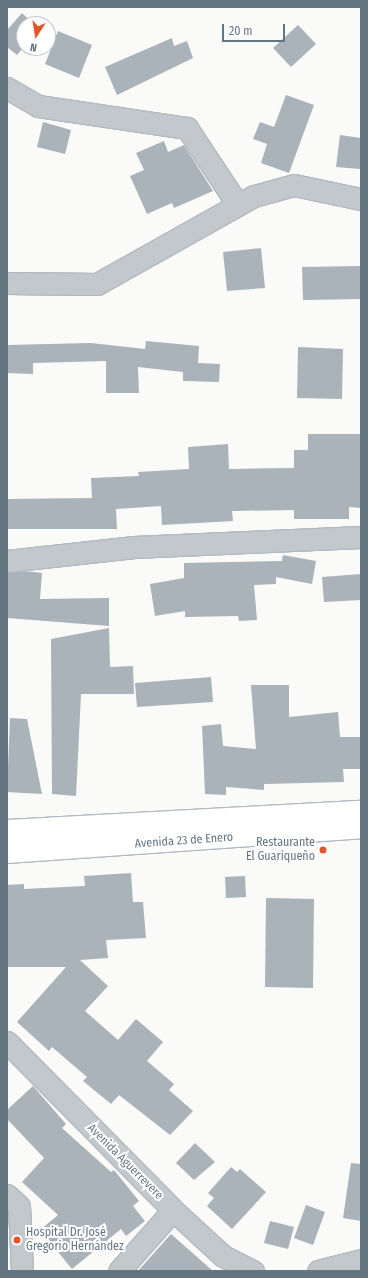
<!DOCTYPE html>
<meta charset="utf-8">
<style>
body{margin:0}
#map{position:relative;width:368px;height:1278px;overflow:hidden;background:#fafaf8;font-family:"Fira Sans Condensed",sans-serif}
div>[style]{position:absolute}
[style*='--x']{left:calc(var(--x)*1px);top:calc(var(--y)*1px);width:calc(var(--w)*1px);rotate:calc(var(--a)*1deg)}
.building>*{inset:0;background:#aab3b9}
.roads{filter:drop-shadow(1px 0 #b3babf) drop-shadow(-1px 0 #b3babf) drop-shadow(0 1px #b3babf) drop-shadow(0 -1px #b3babf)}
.street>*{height:21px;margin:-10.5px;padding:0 10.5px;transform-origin:10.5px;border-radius:10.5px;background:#c3c8cc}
.secondary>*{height:22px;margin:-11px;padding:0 11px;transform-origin:11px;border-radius:11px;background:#fff}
.dots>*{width:11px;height:11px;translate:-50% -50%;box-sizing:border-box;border:2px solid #fff;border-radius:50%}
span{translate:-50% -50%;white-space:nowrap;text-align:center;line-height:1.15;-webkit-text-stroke:4px #fff;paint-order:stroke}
.street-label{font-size:12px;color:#657683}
.poi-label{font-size:12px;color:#657683}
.right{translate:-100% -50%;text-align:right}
.left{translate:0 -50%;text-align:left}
.frame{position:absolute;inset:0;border:8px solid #657683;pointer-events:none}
.north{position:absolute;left:16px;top:16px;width:40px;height:40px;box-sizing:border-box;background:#fff;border:1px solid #c1c8cd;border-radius:50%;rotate:192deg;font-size:11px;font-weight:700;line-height:16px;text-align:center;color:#657683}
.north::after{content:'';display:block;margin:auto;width:14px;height:18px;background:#e4572e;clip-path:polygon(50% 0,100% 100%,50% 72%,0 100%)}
.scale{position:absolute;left:222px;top:24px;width:63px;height:18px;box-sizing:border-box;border:2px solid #657683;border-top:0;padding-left:5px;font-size:12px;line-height:14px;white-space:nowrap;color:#657683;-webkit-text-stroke:3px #fff;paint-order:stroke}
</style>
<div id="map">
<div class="building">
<i style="clip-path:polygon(22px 13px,34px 24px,24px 24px,24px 47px,17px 55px,7px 47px,7px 30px)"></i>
<i style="clip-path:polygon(298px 25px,316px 44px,291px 67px,273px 48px)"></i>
<i style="clip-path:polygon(58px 31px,92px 45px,79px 78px,45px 64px)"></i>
<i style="clip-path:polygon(172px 38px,174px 46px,187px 41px,193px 58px,117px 95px,105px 67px)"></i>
<i style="clip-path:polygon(286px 95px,314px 105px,289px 173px,261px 163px,267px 144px,253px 139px,260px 122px,274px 127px)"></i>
<i style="clip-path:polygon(43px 122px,71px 130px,65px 154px,37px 147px)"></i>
<i style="clip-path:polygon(340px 135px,361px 138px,360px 169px,336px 167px)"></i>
<i style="clip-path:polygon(164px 141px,168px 152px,184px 145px,213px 191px,174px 208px,172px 203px,147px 214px,130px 176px,144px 170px,136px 153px)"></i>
<i style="clip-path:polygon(261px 248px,265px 288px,227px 291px,223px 252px)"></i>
<i style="clip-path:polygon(361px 266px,361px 299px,303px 300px,302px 267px)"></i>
<i style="clip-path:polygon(146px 341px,199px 346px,198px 363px,220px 364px,219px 382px,183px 381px,183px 372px,138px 367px,139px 393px,106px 393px,106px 361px,33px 363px,33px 374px,7px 373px,7px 345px,91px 343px,145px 349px)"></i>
<i style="clip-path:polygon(298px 347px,343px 349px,342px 399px,297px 398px)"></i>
<i style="clip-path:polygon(308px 434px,361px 434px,361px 508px,349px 507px,349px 519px,294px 519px,294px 510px,232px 511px,233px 521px,162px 525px,161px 506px,116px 509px,117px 529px,7px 529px,7px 499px,92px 498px,91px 478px,139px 476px,138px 472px,189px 469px,188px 447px,228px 444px,229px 469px,294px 468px,294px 450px,308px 450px)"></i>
<i style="clip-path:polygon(283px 555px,316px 561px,312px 584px,276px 577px,276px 584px,254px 585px,257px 620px,239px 621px,238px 616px,185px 617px,185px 611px,155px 616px,150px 584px,184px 578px,184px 563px,282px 561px)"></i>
<i style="clip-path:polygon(24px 571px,42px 573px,40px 599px,109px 598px,109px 626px,7px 618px,7px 573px)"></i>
<i style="clip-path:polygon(361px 574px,361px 600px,324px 602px,322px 577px)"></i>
<i style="clip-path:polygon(109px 628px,110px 667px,133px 666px,134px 694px,81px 694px,76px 796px,52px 794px,51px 639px)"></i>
<i style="clip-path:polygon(211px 677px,213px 702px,137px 707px,135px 683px)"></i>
<i style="clip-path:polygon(251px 685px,289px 685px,289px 717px,338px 712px,340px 737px,361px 737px,361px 769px,343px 769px,344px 782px,264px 784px,264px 790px,226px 787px,226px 795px,205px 794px,202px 726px,221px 724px,223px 746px,256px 749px)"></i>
<i style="clip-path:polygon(10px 718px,27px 719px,42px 794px,7px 792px)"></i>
<i style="clip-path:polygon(131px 873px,133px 902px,143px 902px,146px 938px,106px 940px,108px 958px,80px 960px,108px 986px,85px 1011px,118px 1040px,136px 1019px,163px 1042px,147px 1061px,174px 1084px,169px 1090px,193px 1111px,170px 1135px,119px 1095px,111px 1104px,83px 1081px,87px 1077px,52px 1047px,49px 1051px,17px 1022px,66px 967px,7px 967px,7px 885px,24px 884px,24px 889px,85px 886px,84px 876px)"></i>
<i style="clip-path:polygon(245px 876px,246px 897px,226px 898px,225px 877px)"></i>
<i style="clip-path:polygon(266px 898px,314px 899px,313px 988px,265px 987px)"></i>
<i style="clip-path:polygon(33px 1086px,66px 1124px,62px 1128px,111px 1172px,114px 1170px,139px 1201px,133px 1206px,145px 1221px,126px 1236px,121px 1229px,72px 1269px,40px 1230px,58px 1215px,22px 1182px,44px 1158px,7px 1119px,7px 1110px)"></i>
<i style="clip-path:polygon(195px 1143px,215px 1162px,194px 1180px,176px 1163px)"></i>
<i style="clip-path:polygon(351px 1163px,361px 1164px,361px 1221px,343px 1218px)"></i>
<i style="clip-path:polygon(231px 1167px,237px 1172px,240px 1169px,266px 1192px,232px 1229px,207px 1206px,214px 1198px,208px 1193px)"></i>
<i style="clip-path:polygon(306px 1205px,325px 1212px,313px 1245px,294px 1238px)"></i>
<i style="clip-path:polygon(270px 1221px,294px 1227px,288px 1249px,264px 1243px)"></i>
<i style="clip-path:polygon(171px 1234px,213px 1271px,138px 1271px)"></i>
</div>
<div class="roads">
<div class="street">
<i style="--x:7;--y:88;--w:36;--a:30"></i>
<i style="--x:38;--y:106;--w:151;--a:8.4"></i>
<i style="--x:187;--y:128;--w:92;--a:56.5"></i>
<i style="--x:7;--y:283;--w:90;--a:0.6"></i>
<i style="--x:97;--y:284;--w:180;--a:-29.3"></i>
<i style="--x:254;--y:196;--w:41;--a:-15.4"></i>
<i style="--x:294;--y:185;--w:68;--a:11.8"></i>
<i style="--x:7;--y:561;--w:128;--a:-6.3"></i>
<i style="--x:134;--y:547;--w:227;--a:-2.5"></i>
<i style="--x:7;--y:1042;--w:236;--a:45.3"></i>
<i style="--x:173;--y:1210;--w:68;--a:42.6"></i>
<i style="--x:223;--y:1256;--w:34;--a:27"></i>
<i style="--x:7;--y:1195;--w:16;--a:43"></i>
<i style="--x:19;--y:1206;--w:65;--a:87.4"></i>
<i style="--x:119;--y:1271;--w:81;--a:-48.5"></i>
<i style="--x:318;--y:1271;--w:44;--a:-14.3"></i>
</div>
<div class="secondary">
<i style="--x:7;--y:831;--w:355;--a:-3.1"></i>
<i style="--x:7;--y:852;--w:355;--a:-4"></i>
</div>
</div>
<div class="dots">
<i style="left:323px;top:850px;background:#e4572e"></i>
<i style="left:17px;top:1240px;background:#e4572e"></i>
</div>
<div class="street-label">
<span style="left:184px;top:841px;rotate:-4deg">Avenida 23 de Enero</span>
<span style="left:125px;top:1162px;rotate:45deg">Avenida Aguerrevere</span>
</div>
<div class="poi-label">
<span class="right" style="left:315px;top:850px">Restaurante<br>El Guariqueño</span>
<span class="left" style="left:26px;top:1240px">Hospital Dr. José<br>Gregorio Hernández</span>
</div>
<div class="frame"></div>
<div class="north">N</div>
<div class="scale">20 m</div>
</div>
